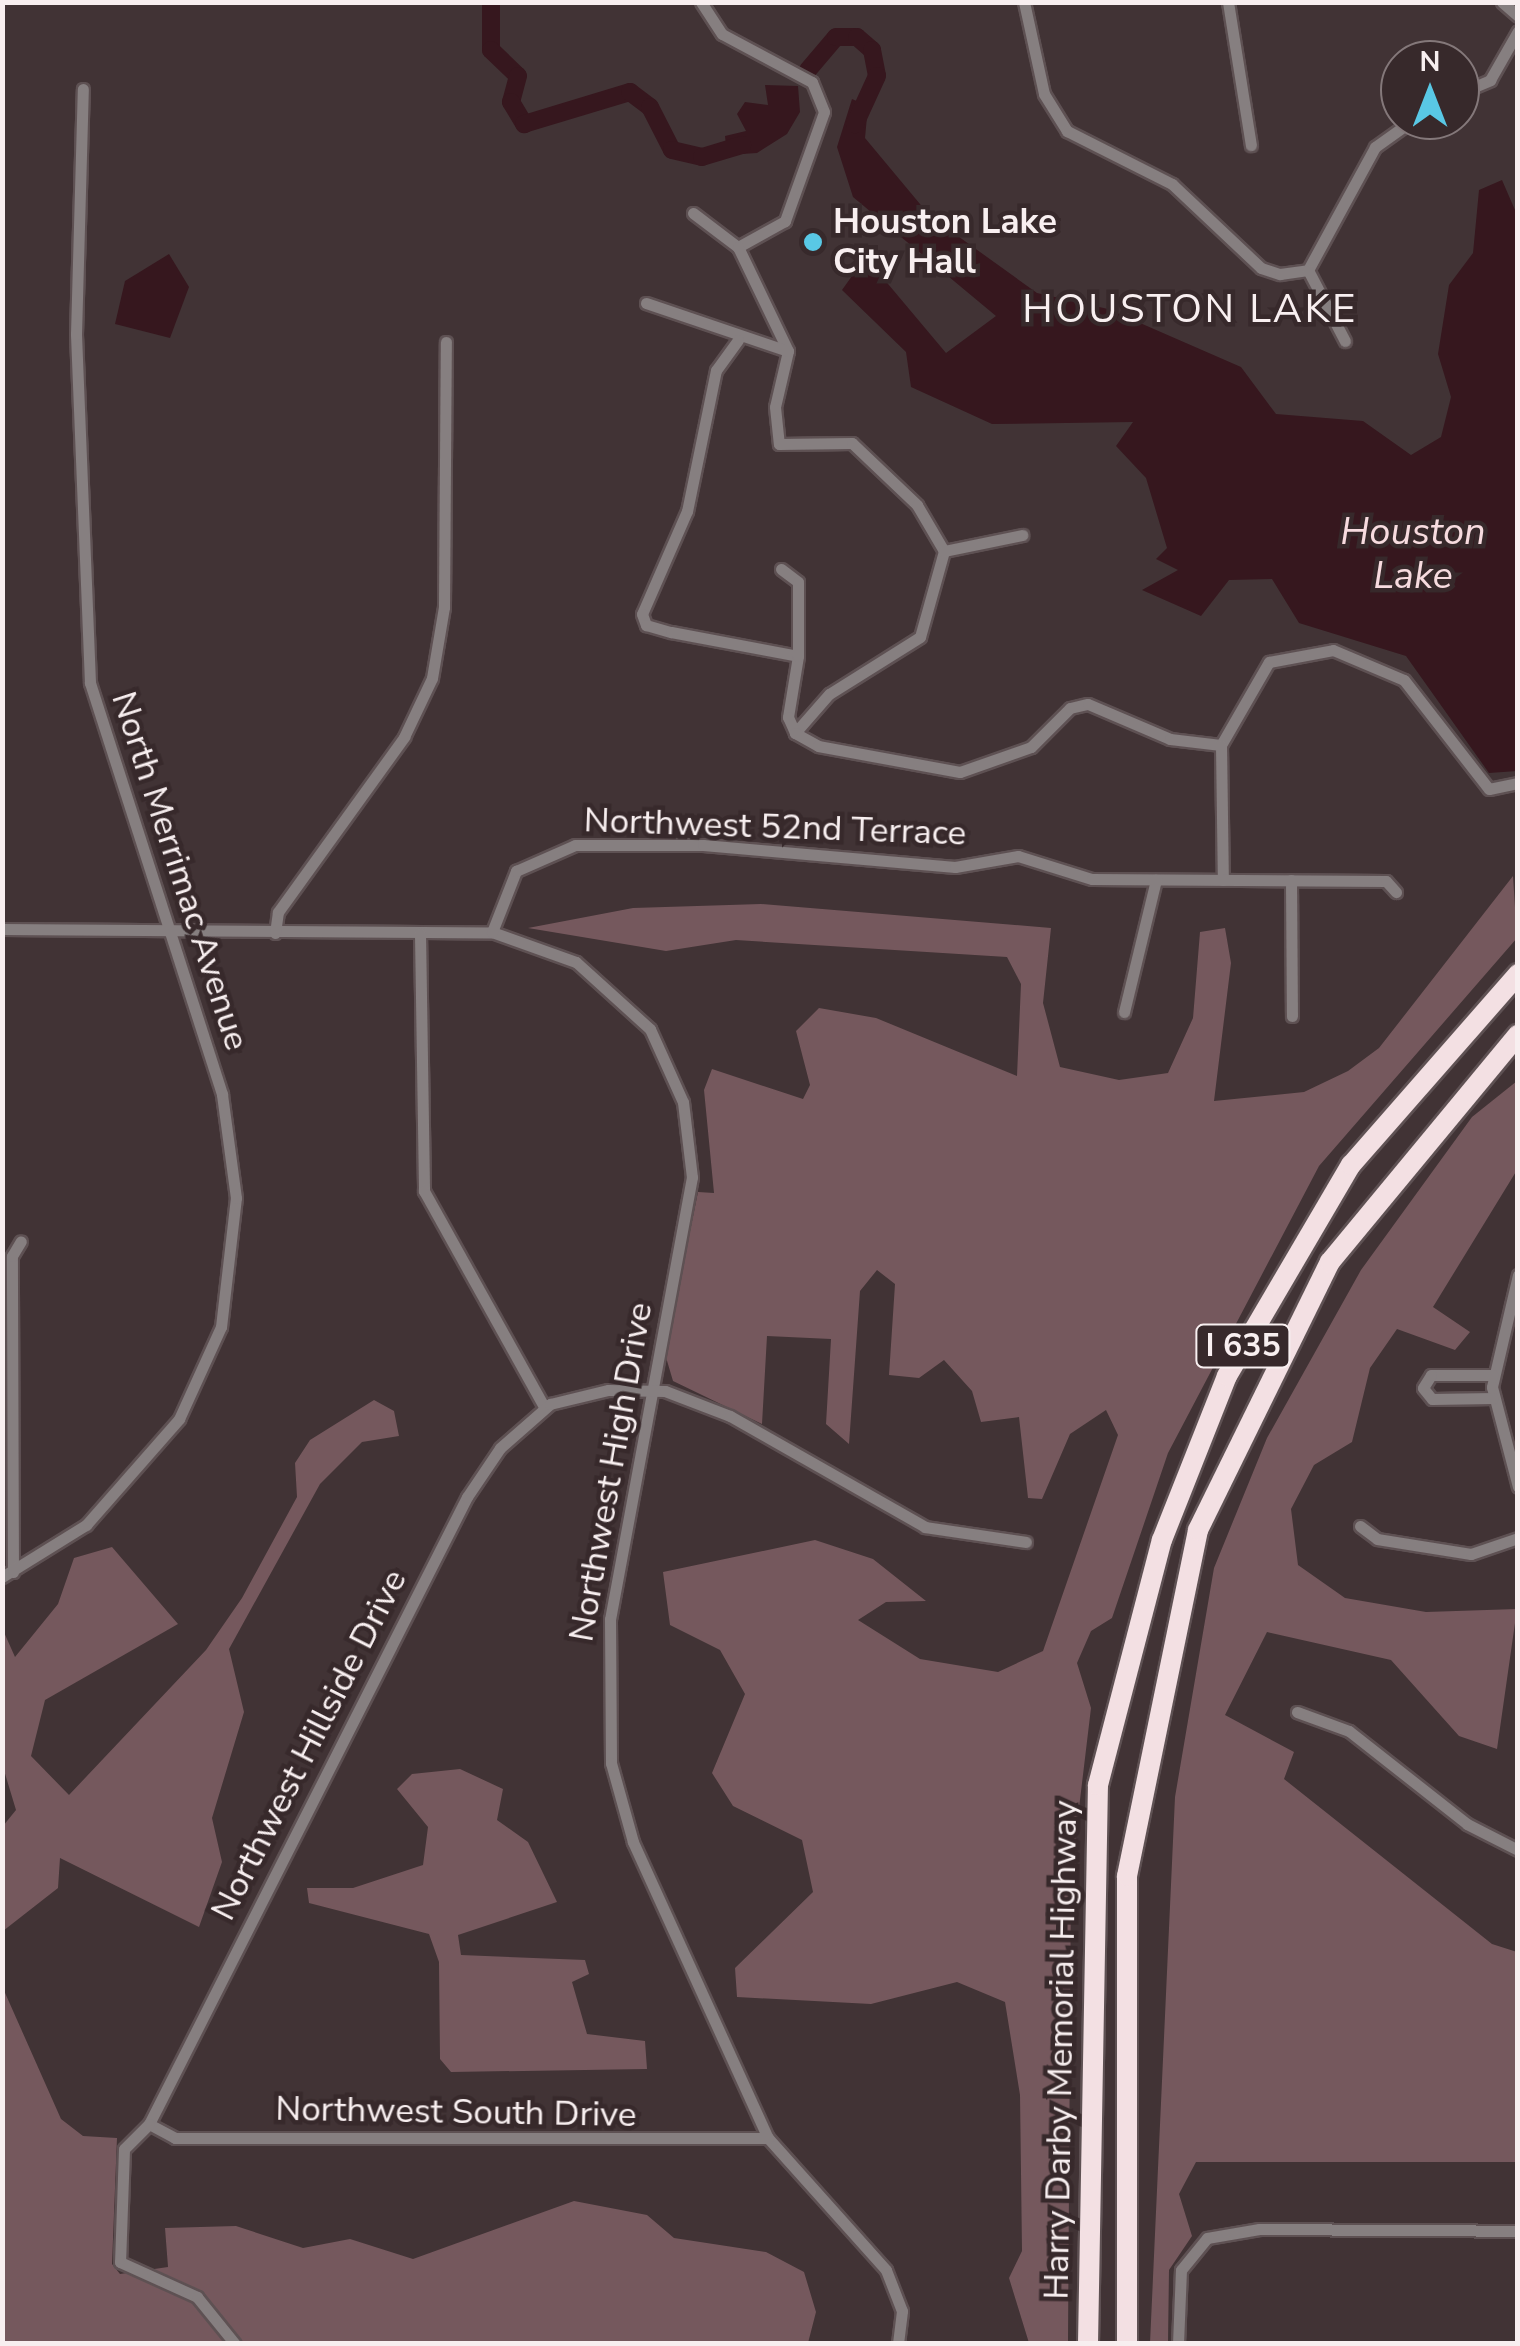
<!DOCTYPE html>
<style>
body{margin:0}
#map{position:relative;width:1520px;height:2346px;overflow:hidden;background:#413335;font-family:"Nunito Sans",sans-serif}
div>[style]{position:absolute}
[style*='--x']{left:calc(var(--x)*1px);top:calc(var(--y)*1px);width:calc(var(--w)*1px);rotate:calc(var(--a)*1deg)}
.green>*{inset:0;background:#75585d}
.water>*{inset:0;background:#36171e}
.river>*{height:18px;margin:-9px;padding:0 9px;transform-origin:9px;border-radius:9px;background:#36171e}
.roads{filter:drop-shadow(2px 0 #5e5153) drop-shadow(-2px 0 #5e5153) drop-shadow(0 2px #5e5153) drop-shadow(0 -2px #5e5153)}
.street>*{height:11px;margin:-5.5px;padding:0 5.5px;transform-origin:5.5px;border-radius:5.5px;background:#867f80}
.highway>*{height:20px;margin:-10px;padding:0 10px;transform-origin:10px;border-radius:10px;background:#f3e0e3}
.dots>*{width:28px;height:28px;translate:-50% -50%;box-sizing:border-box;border:5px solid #37292b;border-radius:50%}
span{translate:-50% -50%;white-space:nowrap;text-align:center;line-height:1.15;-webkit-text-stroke:9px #37292b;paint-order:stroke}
.shield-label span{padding:2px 8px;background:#37292b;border:2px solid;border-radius:8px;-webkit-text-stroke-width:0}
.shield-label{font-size:32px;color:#f8eff0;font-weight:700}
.poi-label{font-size:35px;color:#f8eff0;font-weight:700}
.left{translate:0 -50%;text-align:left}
.street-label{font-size:35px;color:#f8eff0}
.water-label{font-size:38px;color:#f7dbdf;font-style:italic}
.quarter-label{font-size:40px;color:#f8eff0;letter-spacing:2.5px}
.frame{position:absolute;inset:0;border:5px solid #f8eff0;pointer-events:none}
.north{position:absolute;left:1380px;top:40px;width:100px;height:100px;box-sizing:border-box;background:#37292b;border:2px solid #84787a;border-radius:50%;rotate:0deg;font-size:28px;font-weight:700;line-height:40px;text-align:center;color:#f8eff0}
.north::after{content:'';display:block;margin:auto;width:35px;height:45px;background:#59c8e5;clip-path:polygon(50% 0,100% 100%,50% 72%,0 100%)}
</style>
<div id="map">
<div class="green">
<i style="clip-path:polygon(1513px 876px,1517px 938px,1319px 1166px,1168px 1453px,1112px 1618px,1091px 1631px,1077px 1663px,1091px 1708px,1071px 1875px,1068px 2343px,1029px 2343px,1009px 2278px,1022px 2251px,1020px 2095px,1005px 2002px,957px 1982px,871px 2004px,737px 1997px,735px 1968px,813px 1892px,802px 1840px,733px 1806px,712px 1773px,745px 1694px,720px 1650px,670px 1625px,663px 1572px,815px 1540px,873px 1559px,926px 1601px,886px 1602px,858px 1620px,920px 1659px,998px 1672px,1043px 1651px,1118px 1435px,1106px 1410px,1070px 1434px,1042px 1499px,1028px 1498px,1019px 1417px,981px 1422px,972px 1391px,944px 1360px,919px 1378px,889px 1375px,895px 1284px,877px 1270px,860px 1291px,849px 1444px,826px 1424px,831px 1339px,767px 1336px,762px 1424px,673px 1381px,665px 1354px,698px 1192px,714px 1193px,704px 1090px,712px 1069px,803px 1099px,810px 1085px,796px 1031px,819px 1008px,876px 1018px,1017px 1076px,1021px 984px,1007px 957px,736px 940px,666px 951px,528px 928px,633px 908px,761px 904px,1051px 928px,1043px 1003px,1060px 1067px,1119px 1080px,1168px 1073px,1193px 1018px,1200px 932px,1225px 928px,1231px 963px,1214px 1101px,1304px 1092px,1348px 1071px,1379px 1048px)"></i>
<i style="clip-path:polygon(1517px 1081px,1517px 1170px,1433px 1307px,1470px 1332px,1455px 1350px,1397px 1329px,1370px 1368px,1352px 1442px,1314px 1465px,1291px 1509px,1298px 1565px,1345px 1598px,1426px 1612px,1517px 1609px,1497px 1749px,1459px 1736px,1391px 1660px,1267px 1632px,1225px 1715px,1294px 1752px,1284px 1779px,1492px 1944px,1517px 1952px,1517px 2162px,1196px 2162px,1179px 2194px,1192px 2236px,1169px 2270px,1168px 2343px,1150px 2343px,1175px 1797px,1214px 1568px,1267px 1438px,1361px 1270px,1472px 1117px)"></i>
<i style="clip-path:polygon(374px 1400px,394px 1411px,399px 1436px,362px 1442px,320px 1484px,229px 1649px,244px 1712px,212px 1818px,222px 1862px,199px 1927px,60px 1858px,58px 1888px,3px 1931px,3px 1826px,16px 1810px,3px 1767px,3px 1630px,15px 1657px,58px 1604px,74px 1558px,112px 1547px,178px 1624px,45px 1700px,31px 1756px,69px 1795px,206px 1650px,242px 1598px,297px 1497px,295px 1463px,310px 1440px)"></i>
<i style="clip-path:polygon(460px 1769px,503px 1789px,497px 1820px,528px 1842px,557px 1902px,458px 1935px,461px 1955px,585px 1960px,589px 1974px,572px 1982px,587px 2034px,645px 2041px,647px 2069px,451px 2072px,440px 2059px,439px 1962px,429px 1934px,309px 1903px,307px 1888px,353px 1888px,423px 1865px,428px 1827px,397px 1789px,412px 1774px)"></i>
<i style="clip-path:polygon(2px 1986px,61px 2119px,83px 2136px,117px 2138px,112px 2264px,120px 2274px,168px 2267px,165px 2228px,236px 2226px,303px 2248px,350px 2239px,413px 2259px,574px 2201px,647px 2215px,674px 2238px,766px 2252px,804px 2272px,816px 2312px,808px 2343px,3px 2343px)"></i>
</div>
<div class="water">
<i style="clip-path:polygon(765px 85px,798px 86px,800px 112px,787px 134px,757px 153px,727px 155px,725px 136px,746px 131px,737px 114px,745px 102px,768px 105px)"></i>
<i style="clip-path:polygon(852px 99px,868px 106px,865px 138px,930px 216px,1037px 293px,1108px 309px,1241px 367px,1276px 414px,1363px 421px,1411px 455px,1441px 437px,1451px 397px,1438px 354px,1449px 285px,1473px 253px,1479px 190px,1502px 180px,1518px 217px,1517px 771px,1489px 773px,1406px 656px,1299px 623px,1272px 579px,1229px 580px,1201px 616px,1142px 590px,1178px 570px,1156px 559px,1167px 548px,1146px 478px,1116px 446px,1133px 422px,992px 424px,911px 387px,906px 352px,842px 290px,857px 269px,878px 272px,946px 353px,996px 316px,853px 197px,837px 147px)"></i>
<i style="clip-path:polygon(169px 254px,189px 287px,170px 338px,115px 324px,125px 281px)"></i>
</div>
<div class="river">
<i style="--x:491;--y:2;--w:48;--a:90"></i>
<i style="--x:491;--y:50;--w:37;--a:44"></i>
<i style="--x:518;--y:76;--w:27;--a:105"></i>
<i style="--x:511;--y:102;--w:26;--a:59"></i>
<i style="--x:524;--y:124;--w:111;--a:-16.8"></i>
<i style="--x:630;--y:92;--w:25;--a:37"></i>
<i style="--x:650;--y:107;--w:48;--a:62.9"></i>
<i style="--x:672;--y:150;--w:31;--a:13"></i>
<i style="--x:702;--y:157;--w:42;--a:-16.7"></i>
<i style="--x:808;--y:70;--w:43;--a:-49.7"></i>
<i style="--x:836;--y:37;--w:21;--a:0"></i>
<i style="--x:857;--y:37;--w:20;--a:41"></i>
<i style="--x:872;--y:50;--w:26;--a:79"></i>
<i style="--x:877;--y:76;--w:53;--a:114.6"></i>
</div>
<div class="roads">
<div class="street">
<i style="--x:701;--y:2;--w:38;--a:57"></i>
<i style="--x:722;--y:34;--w:102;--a:28.1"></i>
<i style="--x:812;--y:82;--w:32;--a:68"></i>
<i style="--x:824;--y:112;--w:116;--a:109.7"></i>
<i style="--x:785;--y:221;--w:54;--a:151"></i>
<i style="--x:1024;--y:2;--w:94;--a:77.7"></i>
<i style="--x:1044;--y:94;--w:44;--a:58.1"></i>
<i style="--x:1067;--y:131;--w:118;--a:26.8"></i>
<i style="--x:1172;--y:184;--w:122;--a:43.3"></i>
<i style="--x:1261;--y:268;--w:20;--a:18"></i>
<i style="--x:1280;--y:274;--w:28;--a:-8"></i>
<i style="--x:1308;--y:270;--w:140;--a:-61.4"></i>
<i style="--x:1375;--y:147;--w:47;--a:-35.4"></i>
<i style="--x:1228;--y:2;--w:145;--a:80.9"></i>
<i style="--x:1502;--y:2;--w:21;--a:41"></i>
<i style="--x:1460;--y:93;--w:33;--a:-23"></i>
<i style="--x:1490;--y:80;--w:56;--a:-60.3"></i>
<i style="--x:693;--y:213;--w:56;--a:37.1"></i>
<i style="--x:738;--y:247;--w:115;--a:64.3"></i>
<i style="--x:788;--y:351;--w:57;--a:103.1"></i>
<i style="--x:775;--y:407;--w:37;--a:84"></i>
<i style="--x:779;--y:444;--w:73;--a:-0.8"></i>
<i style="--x:852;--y:443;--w:90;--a:43.6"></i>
<i style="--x:917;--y:505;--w:53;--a:59.6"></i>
<i style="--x:944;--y:551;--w:89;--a:105.6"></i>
<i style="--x:920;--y:637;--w:107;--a:147.9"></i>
<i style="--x:829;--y:694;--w:52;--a:131.1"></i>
<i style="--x:1308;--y:270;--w:80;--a:62.5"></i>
<i style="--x:646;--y:303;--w:150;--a:18.7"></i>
<i style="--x:738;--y:340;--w:37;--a:126"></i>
<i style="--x:716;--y:370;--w:144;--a:101.6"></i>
<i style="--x:687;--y:511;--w:112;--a:113.6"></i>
<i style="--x:642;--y:614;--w:12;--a:70"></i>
<i style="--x:646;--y:625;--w:26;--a:16"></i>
<i style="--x:671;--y:632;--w:129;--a:10.7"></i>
<i style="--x:798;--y:656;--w:62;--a:99.3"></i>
<i style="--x:788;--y:717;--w:17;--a:66"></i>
<i style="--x:944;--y:551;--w:80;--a:-11.6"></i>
<i style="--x:781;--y:569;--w:21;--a:37"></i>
<i style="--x:798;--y:582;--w:74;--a:90"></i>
<i style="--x:795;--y:733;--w:26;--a:29"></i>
<i style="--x:818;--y:746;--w:144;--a:10.4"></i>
<i style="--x:960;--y:772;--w:75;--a:-19.4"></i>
<i style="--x:1031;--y:747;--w:55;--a:-45"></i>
<i style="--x:1070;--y:708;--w:18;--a:-13"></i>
<i style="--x:1088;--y:704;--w:89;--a:23.1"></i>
<i style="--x:1170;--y:739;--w:51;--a:6.7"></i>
<i style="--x:1221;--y:745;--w:96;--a:-60"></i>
<i style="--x:1269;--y:662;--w:65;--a:-10.6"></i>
<i style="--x:1333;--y:650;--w:77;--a:22.9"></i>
<i style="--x:1404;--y:680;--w:138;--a:52.1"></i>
<i style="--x:1489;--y:789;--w:30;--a:-12"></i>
<i style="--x:1221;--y:745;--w:135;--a:89.2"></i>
<i style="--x:1291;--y:880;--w:136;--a:89.6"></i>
<i style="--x:2;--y:929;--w:490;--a:0.4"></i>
<i style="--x:492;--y:932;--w:89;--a:19.7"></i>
<i style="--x:576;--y:962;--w:100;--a:42.2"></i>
<i style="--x:650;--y:1029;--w:80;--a:65.7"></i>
<i style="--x:683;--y:1102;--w:76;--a:83.2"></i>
<i style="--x:692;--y:1177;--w:450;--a:100.5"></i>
<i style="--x:610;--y:1619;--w:144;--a:89.6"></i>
<i style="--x:611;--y:1763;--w:82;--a:74.4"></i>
<i style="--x:633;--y:1842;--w:325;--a:65.5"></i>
<i style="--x:768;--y:2138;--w:177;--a:48.2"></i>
<i style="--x:886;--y:2270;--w:44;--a:68.7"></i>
<i style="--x:902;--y:2311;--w:33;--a:97"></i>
<i style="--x:492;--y:932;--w:66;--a:-68.5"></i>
<i style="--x:516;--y:871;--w:64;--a:-23.8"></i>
<i style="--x:575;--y:845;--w:128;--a:0"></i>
<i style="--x:703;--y:845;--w:253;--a:5"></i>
<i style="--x:955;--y:867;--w:64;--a:-9.9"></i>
<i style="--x:1018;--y:856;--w:77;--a:17.3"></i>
<i style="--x:1092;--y:879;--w:294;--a:0.4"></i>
<i style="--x:1386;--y:881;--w:15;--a:48"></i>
<i style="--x:275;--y:933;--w:21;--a:-82"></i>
<i style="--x:278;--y:912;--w:216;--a:-54.2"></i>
<i style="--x:404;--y:737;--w:65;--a:-64.6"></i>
<i style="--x:432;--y:678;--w:72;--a:-80.4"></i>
<i style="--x:444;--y:607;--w:265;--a:-89.6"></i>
<i style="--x:420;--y:933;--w:258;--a:89.1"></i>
<i style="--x:424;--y:1191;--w:248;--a:60.9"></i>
<i style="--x:1124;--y:1012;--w:136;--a:-76.4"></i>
<i style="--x:1518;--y:1275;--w:115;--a:103.1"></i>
<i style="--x:1492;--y:1387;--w:103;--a:75.4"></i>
<i style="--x:1493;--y:1375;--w:62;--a:180"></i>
<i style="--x:1431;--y:1375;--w:15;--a:122"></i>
<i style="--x:1423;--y:1388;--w:14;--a:51"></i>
<i style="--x:1432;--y:1399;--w:61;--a:-0.9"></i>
<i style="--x:1360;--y:1526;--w:21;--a:37"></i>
<i style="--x:1377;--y:1539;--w:95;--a:9.1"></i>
<i style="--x:1471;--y:1554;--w:50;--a:-18.8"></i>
<i style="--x:13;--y:1572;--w:316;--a:-90.2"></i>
<i style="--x:12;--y:1256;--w:17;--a:-59"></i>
<i style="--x:2;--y:1577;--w:99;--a:-31.8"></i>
<i style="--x:86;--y:1525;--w:141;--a:-48.7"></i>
<i style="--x:179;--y:1419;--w:101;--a:-65.5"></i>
<i style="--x:221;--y:1327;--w:130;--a:-83.4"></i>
<i style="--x:236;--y:1198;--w:105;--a:-97.7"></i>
<i style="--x:222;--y:1094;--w:432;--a:-107.8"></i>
<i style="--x:90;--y:683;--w:349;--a:-92.3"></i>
<i style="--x:76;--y:334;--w:245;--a:-88.4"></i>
<i style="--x:1297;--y:1712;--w:55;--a:20.1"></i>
<i style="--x:1349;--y:1731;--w:150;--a:38.2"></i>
<i style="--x:1467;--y:1824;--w:57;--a:27"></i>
<i style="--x:149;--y:2124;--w:703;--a:-63.11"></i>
<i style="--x:467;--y:1497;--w:59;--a:-56"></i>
<i style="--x:500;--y:1448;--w:67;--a:-41.3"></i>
<i style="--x:550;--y:1404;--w:60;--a:-13.6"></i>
<i style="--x:608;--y:1390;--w:57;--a:1"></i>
<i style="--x:665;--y:1391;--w:70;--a:21"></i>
<i style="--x:730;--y:1416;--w:224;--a:29.6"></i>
<i style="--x:925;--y:1527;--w:102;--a:8.4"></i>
<i style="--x:149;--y:2124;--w:30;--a:28"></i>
<i style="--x:175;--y:2138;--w:593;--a:0"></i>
<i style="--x:149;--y:2124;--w:35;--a:135"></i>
<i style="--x:124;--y:2149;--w:113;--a:92"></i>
<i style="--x:120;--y:2262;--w:85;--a:24.4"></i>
<i style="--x:197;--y:2297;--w:60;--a:51"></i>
<i style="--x:1178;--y:2344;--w:74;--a:-87.7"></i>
<i style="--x:1181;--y:2270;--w:41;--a:-50.9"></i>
<i style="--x:1207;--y:2238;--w:53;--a:-9.8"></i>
<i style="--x:1259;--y:2229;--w:259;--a:0.4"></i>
</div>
<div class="highway">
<i style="--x:1088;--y:2344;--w:559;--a:-88.98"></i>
<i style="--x:1098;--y:1785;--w:253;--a:-75.4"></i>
<i style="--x:1162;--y:1540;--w:176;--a:-68.4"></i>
<i style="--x:1227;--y:1376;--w:245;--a:-59.6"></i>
<i style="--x:1351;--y:1165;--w:254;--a:-48.8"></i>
<i style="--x:1127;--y:2344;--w:468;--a:-90"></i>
<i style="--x:1127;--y:1876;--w:353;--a:-78.4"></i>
<i style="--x:1198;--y:1530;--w:299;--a:-63.8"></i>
<i style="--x:1330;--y:1262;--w:295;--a:-50.4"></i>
</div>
</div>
<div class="dots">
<i style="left:813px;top:242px;background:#59c8e5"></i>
</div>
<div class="shield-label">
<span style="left:1243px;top:1346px">I 635</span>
</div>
<div class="poi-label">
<span class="left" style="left:833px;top:242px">Houston Lake<br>City Hall</span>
</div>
<div class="street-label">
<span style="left:775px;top:827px;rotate:2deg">Northwest 52nd Terrace</span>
<span style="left:180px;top:871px;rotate:72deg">North Merrimac Avenue</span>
<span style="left:611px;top:1472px;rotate:-80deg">Northwest High Drive</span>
<span style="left:309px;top:1745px;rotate:-63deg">Northwest Hillside Drive</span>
<span style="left:1061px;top:2050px;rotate:-89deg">Harry Darby Memorial Highway</span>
<span style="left:456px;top:2112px;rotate:1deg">Northwest South Drive</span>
</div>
<div class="water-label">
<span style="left:1413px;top:554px">Houston<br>Lake</span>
</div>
<div class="quarter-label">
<span style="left:1190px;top:309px">HOUSTON LAKE</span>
</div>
<div class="frame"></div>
<div class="north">N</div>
</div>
